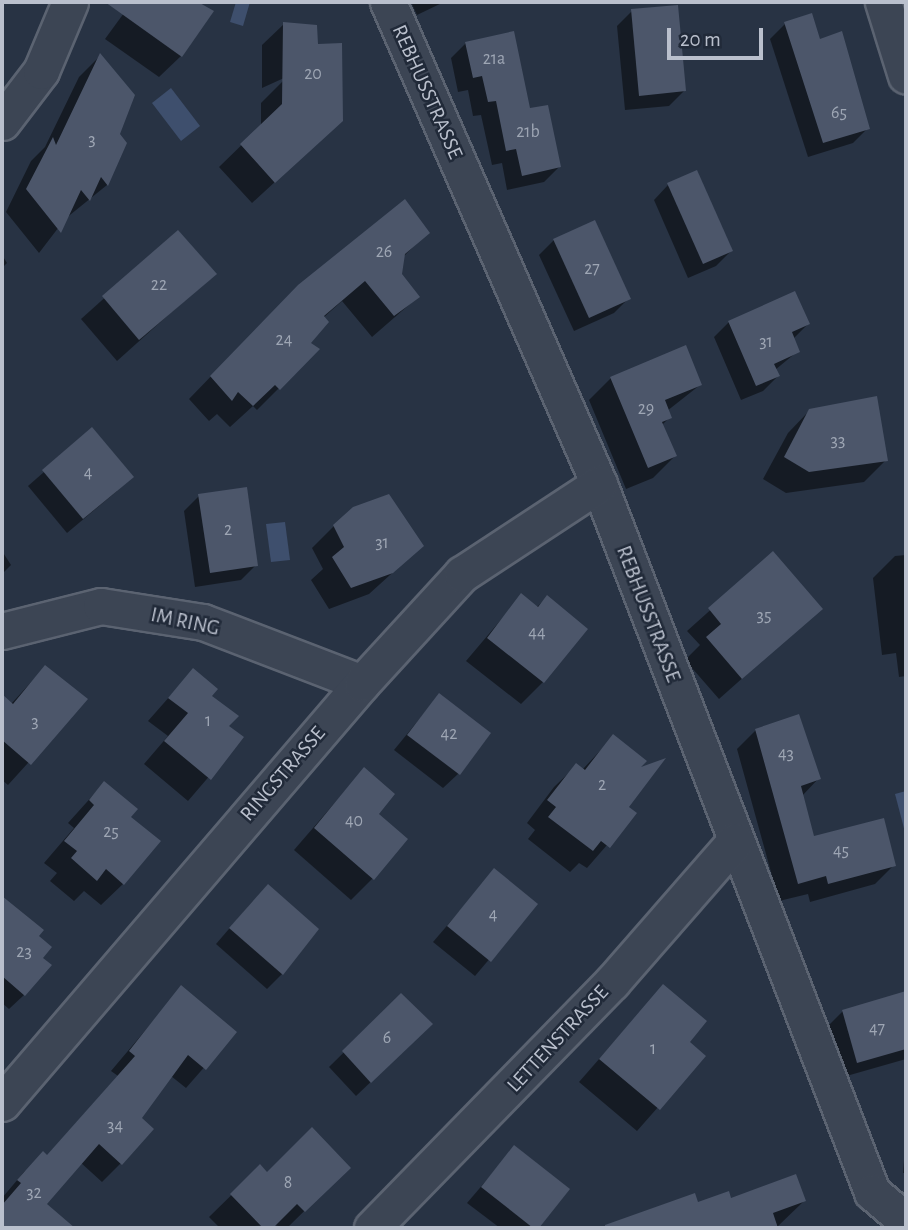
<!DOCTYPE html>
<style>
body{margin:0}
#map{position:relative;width:908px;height:1230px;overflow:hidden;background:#283344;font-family:"Alegreya Sans",sans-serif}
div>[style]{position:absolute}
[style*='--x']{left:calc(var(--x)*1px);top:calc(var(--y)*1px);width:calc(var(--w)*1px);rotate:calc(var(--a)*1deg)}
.water>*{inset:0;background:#3e4f6d}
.shadow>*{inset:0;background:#0007}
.building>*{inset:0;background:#4c566a}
.roads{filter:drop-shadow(2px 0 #5b6371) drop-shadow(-2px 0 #5b6371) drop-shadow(0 2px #5b6371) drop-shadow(0 -2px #5b6371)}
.minor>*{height:35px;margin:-17.5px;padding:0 17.5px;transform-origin:17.5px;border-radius:17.5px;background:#3c4554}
span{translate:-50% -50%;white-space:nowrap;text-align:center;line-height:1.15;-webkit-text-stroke:5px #212a39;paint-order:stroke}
.number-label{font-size:18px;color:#9ea6b4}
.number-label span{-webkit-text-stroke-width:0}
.street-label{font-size:21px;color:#bac0cd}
.frame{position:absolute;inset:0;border:4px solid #bac0cd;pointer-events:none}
.scale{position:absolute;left:667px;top:28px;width:96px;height:32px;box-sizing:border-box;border:4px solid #bac0cd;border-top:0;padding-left:9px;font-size:21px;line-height:24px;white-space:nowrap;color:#bac0cd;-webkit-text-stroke:5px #212a39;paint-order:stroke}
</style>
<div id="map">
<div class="water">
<i style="clip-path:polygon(236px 2px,250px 2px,243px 26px,230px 22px)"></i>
<i style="clip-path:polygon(171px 88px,200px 126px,181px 141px,152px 103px)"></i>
<i style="clip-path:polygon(285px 522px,290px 560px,271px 562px,266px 524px)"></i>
<i style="clip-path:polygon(906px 791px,906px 836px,895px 794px)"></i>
</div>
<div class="shadow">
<i style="clip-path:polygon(132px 2px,201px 2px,181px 56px,159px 77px,105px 39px)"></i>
<i style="clip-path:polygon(411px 2px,444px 2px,417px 15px)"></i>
<i style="clip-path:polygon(632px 11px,684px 91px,669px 106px,625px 110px,617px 26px)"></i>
<i style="clip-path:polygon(284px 24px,295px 73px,262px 88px,262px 45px)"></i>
<i style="clip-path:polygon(785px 24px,819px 41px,868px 128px,853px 143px,808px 157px,770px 39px)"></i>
<i style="clip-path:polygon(466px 43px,529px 110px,559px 167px,544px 182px,507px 190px,502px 163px,492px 165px,481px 115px,473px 116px,468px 90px,458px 92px,451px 58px)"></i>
<i style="clip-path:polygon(100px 56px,118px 134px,125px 143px,107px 185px,65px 219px,39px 253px,6px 212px,31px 161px,45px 147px,79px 77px)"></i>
<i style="clip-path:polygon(283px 81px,341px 121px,252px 203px,219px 167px,261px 126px,261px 103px)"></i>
<i style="clip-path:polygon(668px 185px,731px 251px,716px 266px,688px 278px,654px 200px)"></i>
<i style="clip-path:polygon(178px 232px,214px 274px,117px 361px,81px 319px)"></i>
<i style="clip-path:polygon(427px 233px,403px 257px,401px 275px,418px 297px,372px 337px,342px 301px,323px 318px,308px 343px,317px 350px,257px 410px,253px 406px,230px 427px,217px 414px,209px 421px,189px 399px,276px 309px)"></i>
<i style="clip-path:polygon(554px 240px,628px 299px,614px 313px,574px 331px,539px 255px)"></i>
<i style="clip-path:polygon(2px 255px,7px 263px,2px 268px)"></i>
<i style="clip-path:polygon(794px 294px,808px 324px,793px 339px,798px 351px,775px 370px,778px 376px,763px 391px,741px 400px,714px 337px,729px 322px)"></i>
<i style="clip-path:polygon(611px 378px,700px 385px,667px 411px,670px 417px,662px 425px,675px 456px,653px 478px,626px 489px,589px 400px)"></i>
<i style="clip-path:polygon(810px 410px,886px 460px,864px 482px,786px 493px,763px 479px,788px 433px)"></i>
<i style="clip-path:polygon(92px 430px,117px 491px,67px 533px,28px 486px)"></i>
<i style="clip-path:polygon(199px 496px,256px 565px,241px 580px,195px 587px,184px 511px)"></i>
<i style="clip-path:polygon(334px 526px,422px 546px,369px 594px,329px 609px,311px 580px,323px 569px,312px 548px)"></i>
<i style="clip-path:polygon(2px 551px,11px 565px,2px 574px)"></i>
<i style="clip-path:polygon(773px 554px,820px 609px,719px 699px,685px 660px,700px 645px,687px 631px)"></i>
<i style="clip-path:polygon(906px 555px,906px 676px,899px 677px,896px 653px,882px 655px,873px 578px,895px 556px)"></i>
<i style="clip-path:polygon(521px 596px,536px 608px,547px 597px,543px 682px,521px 704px,466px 661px)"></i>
<i style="clip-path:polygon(45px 667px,86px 699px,8px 785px,2px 780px,2px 697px,11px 704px)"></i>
<i style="clip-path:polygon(193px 670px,227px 726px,242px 738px,188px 801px,144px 764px,168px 736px,148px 721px)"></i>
<i style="clip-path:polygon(439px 695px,458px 774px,443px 788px,394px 750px)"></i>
<i style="clip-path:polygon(756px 730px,819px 778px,802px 796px,813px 838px,894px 865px,875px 884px,810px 902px,808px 894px,779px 901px,737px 749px)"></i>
<i style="clip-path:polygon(613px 737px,636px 770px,627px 807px,634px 814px,587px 868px,579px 863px,570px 872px,528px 839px,535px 830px,527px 823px,554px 787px,576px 766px,582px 770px)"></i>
<i style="clip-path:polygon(364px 769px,377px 814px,373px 878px,351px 900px,294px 850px)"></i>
<i style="clip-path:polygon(104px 783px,129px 817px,123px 884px,101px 905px,84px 891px,74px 901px,50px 881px,57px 873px,44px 863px,74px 828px,68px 823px)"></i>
<i style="clip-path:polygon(494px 871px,536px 904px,475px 976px,433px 942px)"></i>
<i style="clip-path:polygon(253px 901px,282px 974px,267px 989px,216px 944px)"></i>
<i style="clip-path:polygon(11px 906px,36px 936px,40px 958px,24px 995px,9px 1009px,2px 1003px,2px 915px)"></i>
<i style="clip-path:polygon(663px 986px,687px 1042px,703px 1056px,637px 1131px,579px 1082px)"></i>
<i style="clip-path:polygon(181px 988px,235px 1032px,186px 1088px,171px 1076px,140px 1118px,121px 1163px,102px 1182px,80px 1162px,44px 1204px,61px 1219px,53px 1228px,2px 1228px,2px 1198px,24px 1172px,46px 1157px,118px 1076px,111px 1071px)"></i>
<i style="clip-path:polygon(906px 993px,906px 1059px,843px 1077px,828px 1026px,843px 1011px)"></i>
<i style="clip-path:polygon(401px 996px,416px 1039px,356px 1096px,329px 1067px)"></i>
<i style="clip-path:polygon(906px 1135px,906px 1173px,903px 1173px)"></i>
<i style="clip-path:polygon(515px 1147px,568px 1190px,537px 1228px,500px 1228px,467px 1203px)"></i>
<i style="clip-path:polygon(260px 1167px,266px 1174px,348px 1168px,287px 1228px,274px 1225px,220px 1228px,209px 1217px)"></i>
<i style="clip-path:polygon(730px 1200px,804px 1201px,776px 1228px,630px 1228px,646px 1212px)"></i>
</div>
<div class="building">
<i style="clip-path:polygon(105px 2px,198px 2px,214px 11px,182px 57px)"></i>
<i style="clip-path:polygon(678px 5px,686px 91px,639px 96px,631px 9px)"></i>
<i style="clip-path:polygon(812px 13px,820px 39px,842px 31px,870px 129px,823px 143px,784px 22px)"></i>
<i style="clip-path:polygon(283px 22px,317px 25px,318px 44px,342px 43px,343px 121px,275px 183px,240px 144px,282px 104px)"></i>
<i style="clip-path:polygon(514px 31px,530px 108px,548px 105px,561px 167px,522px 176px,516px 149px,506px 151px,496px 101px,488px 102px,482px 76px,473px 78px,465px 42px)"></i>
<i style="clip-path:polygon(100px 53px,135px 95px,120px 134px,127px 143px,108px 186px,101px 177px,90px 201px,81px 190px,61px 233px,26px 189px,53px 137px,56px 145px)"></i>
<i style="clip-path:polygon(697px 170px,733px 251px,703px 264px,667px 183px)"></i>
<i style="clip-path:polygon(405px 199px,430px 233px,405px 254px,402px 274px,420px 297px,394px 316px,365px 281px,324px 316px,329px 322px,311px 343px,320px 349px,280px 390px,275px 385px,253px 406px,238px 392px,232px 401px,210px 376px,298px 285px)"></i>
<i style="clip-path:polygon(595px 220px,631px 299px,589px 318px,553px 239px)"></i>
<i style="clip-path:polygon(178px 230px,217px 274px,139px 340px,102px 296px)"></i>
<i style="clip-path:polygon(795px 291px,810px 324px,792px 332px,800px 352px,774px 364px,780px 376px,756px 386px,728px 321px)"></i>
<i style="clip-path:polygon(686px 345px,702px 385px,665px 400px,672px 418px,662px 422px,677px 456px,648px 468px,610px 377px)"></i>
<i style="clip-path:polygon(877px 396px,888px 461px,809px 472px,784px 457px,809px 409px)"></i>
<i style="clip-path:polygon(92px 427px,134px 477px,83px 519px,42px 470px)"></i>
<i style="clip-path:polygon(247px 487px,258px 566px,210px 573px,198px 494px)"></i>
<i style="clip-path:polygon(389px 494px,424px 546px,393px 573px,351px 588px,332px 557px,344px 547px,333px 525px,353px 507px)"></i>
<i style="clip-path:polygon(773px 551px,823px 609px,742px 679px,706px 637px,721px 624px,708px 608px)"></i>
<i style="clip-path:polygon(521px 593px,538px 607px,547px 595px,588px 629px,544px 683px,487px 638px)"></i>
<i style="clip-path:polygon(45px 665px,88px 699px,31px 765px,2px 740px,2px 694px,13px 704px)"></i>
<i style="clip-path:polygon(193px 668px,218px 689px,212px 696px,239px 716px,229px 726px,244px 737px,211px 780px,164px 741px,188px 713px,168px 698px)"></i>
<i style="clip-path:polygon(439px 693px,491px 733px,460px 775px,407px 735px)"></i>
<i style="clip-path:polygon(799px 714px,821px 779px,801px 786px,814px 836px,884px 818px,896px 866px,828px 884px,826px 876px,798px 884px,755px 729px)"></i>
<i style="clip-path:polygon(613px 734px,647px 761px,641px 767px,666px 758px,629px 807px,637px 813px,610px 848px,601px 841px,593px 851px,548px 817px,556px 807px,547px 800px,576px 763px,585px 770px)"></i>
<i style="clip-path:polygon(364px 767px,395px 794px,379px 814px,408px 839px,374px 880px,314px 828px)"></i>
<i style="clip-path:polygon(104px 781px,138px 809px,131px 817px,161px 841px,124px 885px,106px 869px,97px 881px,71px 858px,77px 851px,64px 841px,94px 805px,89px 800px)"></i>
<i style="clip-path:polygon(494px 868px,538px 904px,491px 962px,447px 926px)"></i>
<i style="clip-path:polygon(268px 884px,319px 929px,283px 975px,229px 928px)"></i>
<i style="clip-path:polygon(2px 896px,44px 930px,39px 936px,52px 947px,43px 958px,52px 965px,25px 996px,2px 976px)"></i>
<i style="clip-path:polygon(663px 984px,707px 1021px,690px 1042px,706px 1056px,660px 1110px,599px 1059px)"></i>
<i style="clip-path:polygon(181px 985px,237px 1032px,206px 1070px,188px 1055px,142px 1118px,154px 1129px,122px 1165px,99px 1144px,47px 1204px,75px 1228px,2px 1228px,2px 1205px,21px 1183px,17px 1180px,43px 1151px,47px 1155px,135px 1056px,129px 1051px)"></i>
<i style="clip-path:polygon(906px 991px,906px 1049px,857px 1063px,842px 1010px)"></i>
<i style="clip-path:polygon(401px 993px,433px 1024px,371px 1083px,342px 1051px)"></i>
<i style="clip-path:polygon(312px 1127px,351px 1168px,305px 1212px,297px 1204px,273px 1228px,263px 1228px,230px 1194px,260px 1164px,267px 1172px)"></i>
<i style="clip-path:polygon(514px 1145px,570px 1189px,539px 1228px,533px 1228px,481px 1187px)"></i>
<i style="clip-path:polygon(796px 1174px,806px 1201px,773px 1213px,778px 1228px,605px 1228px,605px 1225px,695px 1193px,698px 1202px,729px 1191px,731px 1198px)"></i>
</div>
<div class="roads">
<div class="minor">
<i style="--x:388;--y:2;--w:526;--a:66.36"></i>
<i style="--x:599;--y:484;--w:759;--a:68.91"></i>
<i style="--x:872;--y:1192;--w:45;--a:40.5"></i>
<i style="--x:883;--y:2;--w:77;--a:72.7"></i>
<i style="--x:2;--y:122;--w:64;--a:-52.6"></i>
<i style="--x:41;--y:71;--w:75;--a:-67.2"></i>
<i style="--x:2;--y:631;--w:102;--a:-14.2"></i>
<i style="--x:101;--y:606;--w:103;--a:8.9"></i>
<i style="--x:203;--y:622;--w:170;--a:21"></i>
<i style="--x:2;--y:1103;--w:553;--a:-49.4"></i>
<i style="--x:362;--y:683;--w:148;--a:-47.5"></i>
<i style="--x:462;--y:574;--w:164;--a:-33.3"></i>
<i style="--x:372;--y:1228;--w:344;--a:-45.7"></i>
<i style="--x:612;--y:982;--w:187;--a:-48.9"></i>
</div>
</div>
<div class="number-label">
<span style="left:494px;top:59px">21a</span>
<span style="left:313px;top:74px">20</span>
<span style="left:839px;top:113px">65</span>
<span style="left:528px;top:132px">21b</span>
<span style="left:92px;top:140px">3</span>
<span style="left:384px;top:252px">26</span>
<span style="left:592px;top:269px">27</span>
<span style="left:159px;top:285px">22</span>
<span style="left:284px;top:340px">24</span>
<span style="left:766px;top:342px">31</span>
<span style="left:646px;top:409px">29</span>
<span style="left:838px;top:441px">33</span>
<span style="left:88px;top:473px">4</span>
<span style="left:228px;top:530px">2</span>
<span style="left:382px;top:543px">31</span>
<span style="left:764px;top:616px">35</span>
<span style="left:537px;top:633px">44</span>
<span style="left:208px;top:721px">1</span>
<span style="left:35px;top:722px">3</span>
<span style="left:449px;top:734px">42</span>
<span style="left:786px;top:754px">43</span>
<span style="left:602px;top:785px">2</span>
<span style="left:354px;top:821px">40</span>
<span style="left:111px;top:832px">25</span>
<span style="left:841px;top:851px">45</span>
<span style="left:493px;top:915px">4</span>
<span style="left:24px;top:952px">23</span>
<span style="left:877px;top:1029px">47</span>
<span style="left:387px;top:1038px">6</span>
<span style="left:653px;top:1049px">1</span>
<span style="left:115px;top:1126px">34</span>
<span style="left:288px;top:1183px">8</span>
<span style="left:34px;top:1193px">32</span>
</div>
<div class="street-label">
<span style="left:427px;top:92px;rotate:66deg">REBHUSSTRASSE</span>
<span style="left:648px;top:614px;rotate:69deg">REBHUSSTRASSE</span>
<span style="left:185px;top:622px;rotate:12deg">IM RING</span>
<span style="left:283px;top:774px;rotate:-49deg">RINGSTRASSE</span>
<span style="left:558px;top:1039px;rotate:-47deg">LETTENSTRASSE</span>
</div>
<div class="frame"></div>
<div class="scale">20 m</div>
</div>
